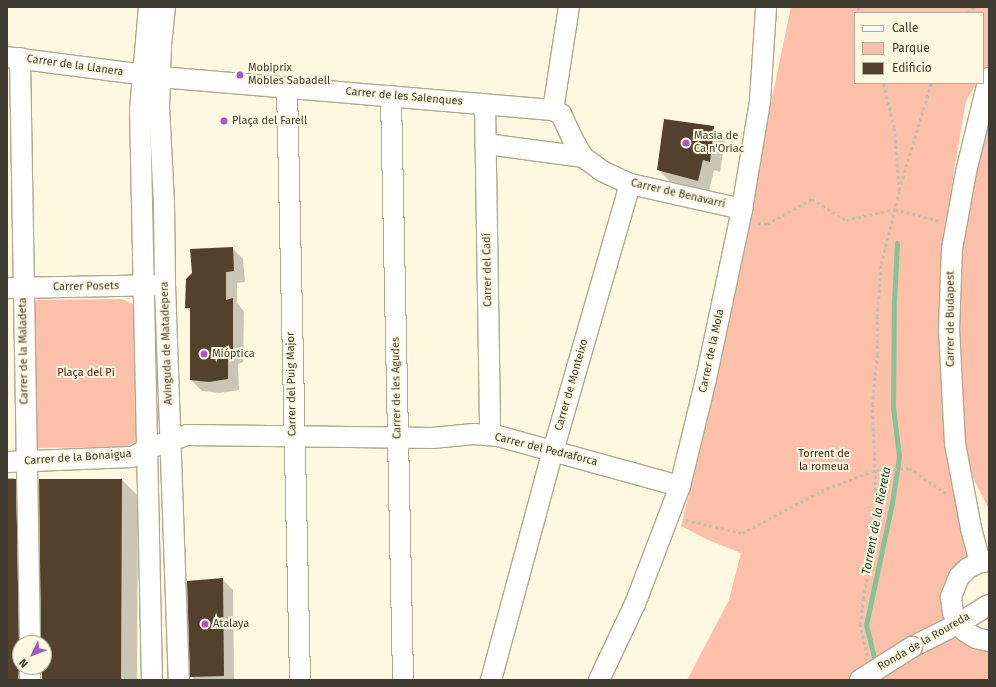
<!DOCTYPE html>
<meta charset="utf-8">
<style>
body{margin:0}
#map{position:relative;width:996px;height:687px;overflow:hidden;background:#fef8e0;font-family:"Fira Sans",sans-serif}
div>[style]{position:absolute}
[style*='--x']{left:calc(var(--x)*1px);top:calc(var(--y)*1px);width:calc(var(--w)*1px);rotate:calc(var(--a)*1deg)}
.green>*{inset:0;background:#fbbfaa}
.shadow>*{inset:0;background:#0003}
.stream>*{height:5px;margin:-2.5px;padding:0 2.5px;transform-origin:2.5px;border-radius:2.5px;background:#86c495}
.building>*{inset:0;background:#53412d}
.path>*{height:2.5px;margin-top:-1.25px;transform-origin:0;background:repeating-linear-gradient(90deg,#c4bfab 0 3px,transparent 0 6px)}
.roads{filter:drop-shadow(1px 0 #b0aa8d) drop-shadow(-1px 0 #b0aa8d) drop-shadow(0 1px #b0aa8d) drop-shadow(0 -1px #b0aa8d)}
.minor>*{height:20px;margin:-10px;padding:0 10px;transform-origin:10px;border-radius:10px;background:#fff}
.bridges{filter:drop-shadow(1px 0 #b0aa8d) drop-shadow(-1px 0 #b0aa8d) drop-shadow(0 1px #b0aa8d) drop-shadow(0 -1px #b0aa8d)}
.minor-bridge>*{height:20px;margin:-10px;padding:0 10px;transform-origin:10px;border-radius:10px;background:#fff}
.dots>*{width:11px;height:11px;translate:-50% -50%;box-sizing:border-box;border:2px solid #fef8e0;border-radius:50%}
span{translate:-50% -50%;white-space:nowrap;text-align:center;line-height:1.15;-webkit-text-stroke:4px #fef8e0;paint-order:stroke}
.street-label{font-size:11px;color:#3f3c31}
.poi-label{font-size:11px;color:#3f3c31}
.left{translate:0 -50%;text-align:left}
.park-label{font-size:11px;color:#481b0a}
.water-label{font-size:12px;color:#174627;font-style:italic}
.frame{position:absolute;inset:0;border:8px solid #3f3c31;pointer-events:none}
.legend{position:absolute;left:854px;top:12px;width:130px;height:72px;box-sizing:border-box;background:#fef8e0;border:1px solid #b2ad9a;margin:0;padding:5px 7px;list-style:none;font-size:12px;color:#3f3c31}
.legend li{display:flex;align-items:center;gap:8px;height:20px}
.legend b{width:20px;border:1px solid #b2ad9a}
.north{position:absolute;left:12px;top:635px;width:40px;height:40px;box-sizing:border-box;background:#fef8e0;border:1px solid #b2ad9a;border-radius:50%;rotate:227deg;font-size:11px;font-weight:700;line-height:16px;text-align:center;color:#3f3c31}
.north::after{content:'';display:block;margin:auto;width:14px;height:18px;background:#a956c5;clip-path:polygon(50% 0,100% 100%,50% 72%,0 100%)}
</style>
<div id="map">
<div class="green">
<i style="clip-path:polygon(791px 7px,989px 7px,989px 64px,983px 73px,983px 13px,855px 13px,855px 83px,977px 83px,966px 101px,954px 170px,940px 288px,941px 327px,971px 558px,947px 579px,945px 613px,989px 649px,989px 680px,687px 680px,729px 600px,741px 553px,706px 539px,681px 526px,709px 414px,735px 294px,759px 160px)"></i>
<i style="clip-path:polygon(989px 79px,989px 509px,955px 443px,952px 249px)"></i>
<i style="clip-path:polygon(122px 299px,135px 305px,139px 440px,127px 447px,37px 448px,32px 445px,31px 300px)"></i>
</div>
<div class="shadow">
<i style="clip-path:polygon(713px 127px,725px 138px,720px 172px,714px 170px,709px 191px,669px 181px,658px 169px)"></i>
<i style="clip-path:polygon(232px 248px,243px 259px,245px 282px,237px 283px,237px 303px,244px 311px,243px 362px,238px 364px,239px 390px,220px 393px,202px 391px,191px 380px,191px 312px,186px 308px)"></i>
<i style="clip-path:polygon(7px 478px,14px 478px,30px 494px,20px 667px,44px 667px,44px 643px,42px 643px,122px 480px,138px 496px,137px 680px,43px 680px,42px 672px,36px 677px,35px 680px,7px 680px)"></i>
<i style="clip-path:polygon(222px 579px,233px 590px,234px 680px,195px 680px,191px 676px)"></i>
</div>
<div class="stream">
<i style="--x:876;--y:665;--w:41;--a:-104"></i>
<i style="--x:866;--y:625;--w:125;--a:-78"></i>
<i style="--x:892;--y:503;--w:48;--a:-81.5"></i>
<i style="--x:899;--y:456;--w:49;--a:-97"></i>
<i style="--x:893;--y:407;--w:106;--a:-89.5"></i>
<i style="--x:894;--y:301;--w:58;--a:-87"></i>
</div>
<div class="building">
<i style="clip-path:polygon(664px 119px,714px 126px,710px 162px,703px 160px,698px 181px,657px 170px)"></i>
<i style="clip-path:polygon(233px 247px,234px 271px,226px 272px,226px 300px,233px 298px,233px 351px,228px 353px,228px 379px,209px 382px,190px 380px,190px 308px,185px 308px,186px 279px,192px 273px,190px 249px)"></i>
<i style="clip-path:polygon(7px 479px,16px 479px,20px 649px,18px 680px,7px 680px)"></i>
<i style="clip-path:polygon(39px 479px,122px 479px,121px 680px,42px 680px,42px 667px,44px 667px,44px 643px,41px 643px)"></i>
<i style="clip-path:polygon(223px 578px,224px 676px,190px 677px,187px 581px)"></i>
</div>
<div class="path">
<i style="--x:858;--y:7;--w:6;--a:72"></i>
<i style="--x:967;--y:13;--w:9;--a:-41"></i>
<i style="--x:899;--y:190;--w:112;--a:-73.3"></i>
<i style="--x:758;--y:223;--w:9;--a:6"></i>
<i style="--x:767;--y:224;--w:51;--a:-29.1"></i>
<i style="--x:812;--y:199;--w:40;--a:32"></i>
<i style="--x:846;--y:220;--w:50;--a:-12.7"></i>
<i style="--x:895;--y:209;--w:47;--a:14.9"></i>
<i style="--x:686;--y:520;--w:57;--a:13.1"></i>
<i style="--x:742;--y:533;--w:89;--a:-28"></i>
<i style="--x:821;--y:491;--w:59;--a:-20.9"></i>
<i style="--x:876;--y:470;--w:33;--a:-3"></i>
<i style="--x:909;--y:468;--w:45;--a:34"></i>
<i style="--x:867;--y:656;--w:32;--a:-103"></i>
<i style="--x:860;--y:625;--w:26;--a:-83"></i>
<i style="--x:863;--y:599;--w:73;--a:-79"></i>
<i style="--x:877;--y:527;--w:122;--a:-92.3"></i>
<i style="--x:872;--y:405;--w:50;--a:-84.3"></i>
<i style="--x:877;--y:355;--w:38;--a:-90"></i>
<i style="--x:877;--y:317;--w:53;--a:-85.7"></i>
<i style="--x:881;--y:264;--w:75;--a:-76.1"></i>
<i style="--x:899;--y:191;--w:63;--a:-94.5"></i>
<i style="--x:894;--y:128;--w:46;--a:-103.7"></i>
</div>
<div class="roads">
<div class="minor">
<i style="--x:149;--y:7;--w:102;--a:95"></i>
<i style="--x:140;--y:109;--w:571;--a:88.8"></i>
<i style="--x:165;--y:7;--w:38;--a:96"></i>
<i style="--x:161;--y:45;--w:62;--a:91.8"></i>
<i style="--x:159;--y:107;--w:96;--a:87"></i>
<i style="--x:164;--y:203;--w:82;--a:89.3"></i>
<i style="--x:165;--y:285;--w:395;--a:88"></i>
<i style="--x:7;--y:57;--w:154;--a:7.4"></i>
<i style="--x:160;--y:77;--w:394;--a:4.8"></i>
<i style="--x:553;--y:110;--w:9;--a:27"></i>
<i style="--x:561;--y:114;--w:26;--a:65"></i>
<i style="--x:572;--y:138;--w:22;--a:60"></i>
<i style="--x:583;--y:157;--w:24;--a:36"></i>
<i style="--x:602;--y:171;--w:31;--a:25"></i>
<i style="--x:630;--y:184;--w:115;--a:12.6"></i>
<i style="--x:20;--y:58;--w:585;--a:89.02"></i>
<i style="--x:287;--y:88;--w:592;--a:88.74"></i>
<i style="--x:391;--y:96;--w:584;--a:88.82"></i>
<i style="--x:485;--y:104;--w:331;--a:89.1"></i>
<i style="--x:553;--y:110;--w:104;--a:-81.2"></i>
<i style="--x:486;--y:144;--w:98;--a:7.6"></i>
<i style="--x:7;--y:288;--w:150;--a:-1.1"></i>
<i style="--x:7;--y:462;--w:125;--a:-2.3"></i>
<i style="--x:132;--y:457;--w:17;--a:-28"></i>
<i style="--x:147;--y:449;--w:42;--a:-19.3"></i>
<i style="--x:187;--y:435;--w:245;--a:0.7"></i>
<i style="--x:432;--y:438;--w:42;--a:-5.4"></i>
<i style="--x:474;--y:434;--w:24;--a:5"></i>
<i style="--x:498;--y:436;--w:189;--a:15.4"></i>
<i style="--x:989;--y:561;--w:9;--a:174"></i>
<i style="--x:980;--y:562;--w:13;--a:153"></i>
<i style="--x:968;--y:568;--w:13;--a:135"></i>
<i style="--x:959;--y:577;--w:22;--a:112"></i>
<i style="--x:951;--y:597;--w:16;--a:83"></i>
<i style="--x:953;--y:613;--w:12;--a:66"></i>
<i style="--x:958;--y:624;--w:11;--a:45"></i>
<i style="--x:966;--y:632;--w:12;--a:31"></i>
<i style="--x:976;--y:638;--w:13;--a:13"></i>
<i style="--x:980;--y:562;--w:35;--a:-105"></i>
<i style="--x:971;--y:528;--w:86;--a:-100.7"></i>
<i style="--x:955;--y:443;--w:113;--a:-93"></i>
<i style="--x:949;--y:330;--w:81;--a:-87.9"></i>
<i style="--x:952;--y:249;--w:78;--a:-79.7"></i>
<i style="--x:966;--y:172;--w:97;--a:-76.3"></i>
<i style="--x:912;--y:647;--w:51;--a:-26.6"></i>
<i style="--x:958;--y:624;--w:36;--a:-32"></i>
<i style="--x:30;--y:667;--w:13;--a:90"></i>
<i style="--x:491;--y:680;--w:237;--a:-74.9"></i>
<i style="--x:553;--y:451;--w:278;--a:-73.9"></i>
<i style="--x:599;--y:680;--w:84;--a:-64.7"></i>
<i style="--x:635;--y:604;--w:126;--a:-69.1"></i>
<i style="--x:680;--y:486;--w:110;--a:-76.3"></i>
<i style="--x:706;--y:379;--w:174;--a:-78"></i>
<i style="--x:742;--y:209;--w:109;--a:-80.5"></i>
<i style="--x:760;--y:101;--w:94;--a:-86.3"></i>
</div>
</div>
<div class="bridges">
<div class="minor-bridge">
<i style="--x:860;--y:680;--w:62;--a:-32.4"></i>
</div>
</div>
<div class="dots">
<i style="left:240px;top:75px;background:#a956c5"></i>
<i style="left:224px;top:121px;background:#a956c5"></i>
<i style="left:686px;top:143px;background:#a956c5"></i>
<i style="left:204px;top:354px;background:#a956c5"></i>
<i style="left:205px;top:624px;background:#a956c5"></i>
</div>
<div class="street-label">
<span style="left:75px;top:66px;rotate:8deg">Carrer de la Llanera</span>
<span style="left:404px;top:97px;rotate:5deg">Carrer de les Salenques</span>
<span style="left:678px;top:194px;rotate:13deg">Carrer de Benavarrí</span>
<span style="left:488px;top:270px;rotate:-91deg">Carrer del Cadí</span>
<span style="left:86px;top:287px;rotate:-1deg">Carrer Posets</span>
<span style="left:951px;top:319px;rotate:-90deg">Carrer de Budapest</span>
<span style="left:167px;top:343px;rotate:-92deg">Avinguda de Matadepera</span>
<span style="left:24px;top:351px;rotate:-91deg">Carrer de la Maladeta</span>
<span style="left:712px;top:351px;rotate:-78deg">Carrer de la Mola</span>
<span style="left:292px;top:384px;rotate:-91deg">Carrer del Puig Major</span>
<span style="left:572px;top:385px;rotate:-74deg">Carrer de Monteixo</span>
<span style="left:397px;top:388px;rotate:-91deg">Carrer de les Agudes</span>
<span style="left:546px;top:450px;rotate:14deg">Carrer del Pedraforca</span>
<span style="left:78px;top:458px;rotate:-4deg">Carrer de la Bonaigua</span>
<span style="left:924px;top:642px;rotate:-30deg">Ronda de la Roureda</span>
</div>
<div class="poi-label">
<span class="left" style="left:248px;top:75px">Mobiprix<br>Mobles Sabadell</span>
<span class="left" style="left:232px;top:121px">Plaça del Farell</span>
<span class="left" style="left:694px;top:143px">Masia de<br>Ca n'Oriac</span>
<span class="left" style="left:212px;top:354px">Mióptica</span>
<span class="left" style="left:213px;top:624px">Atalaya</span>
</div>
<div class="park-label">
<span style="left:86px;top:373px">Plaça del Pi</span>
<span style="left:824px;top:461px">Torrent de<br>la romeua</span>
</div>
<div class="water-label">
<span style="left:877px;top:521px;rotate:-79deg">Torrent de la Riereta</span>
</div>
<div class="frame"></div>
<ul class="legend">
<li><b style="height:5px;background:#fff"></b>Calle</li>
<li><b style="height:11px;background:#fbbfaa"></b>Parque</li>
<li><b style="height:11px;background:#53412d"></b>Edificio</li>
</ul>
<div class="north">N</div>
</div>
